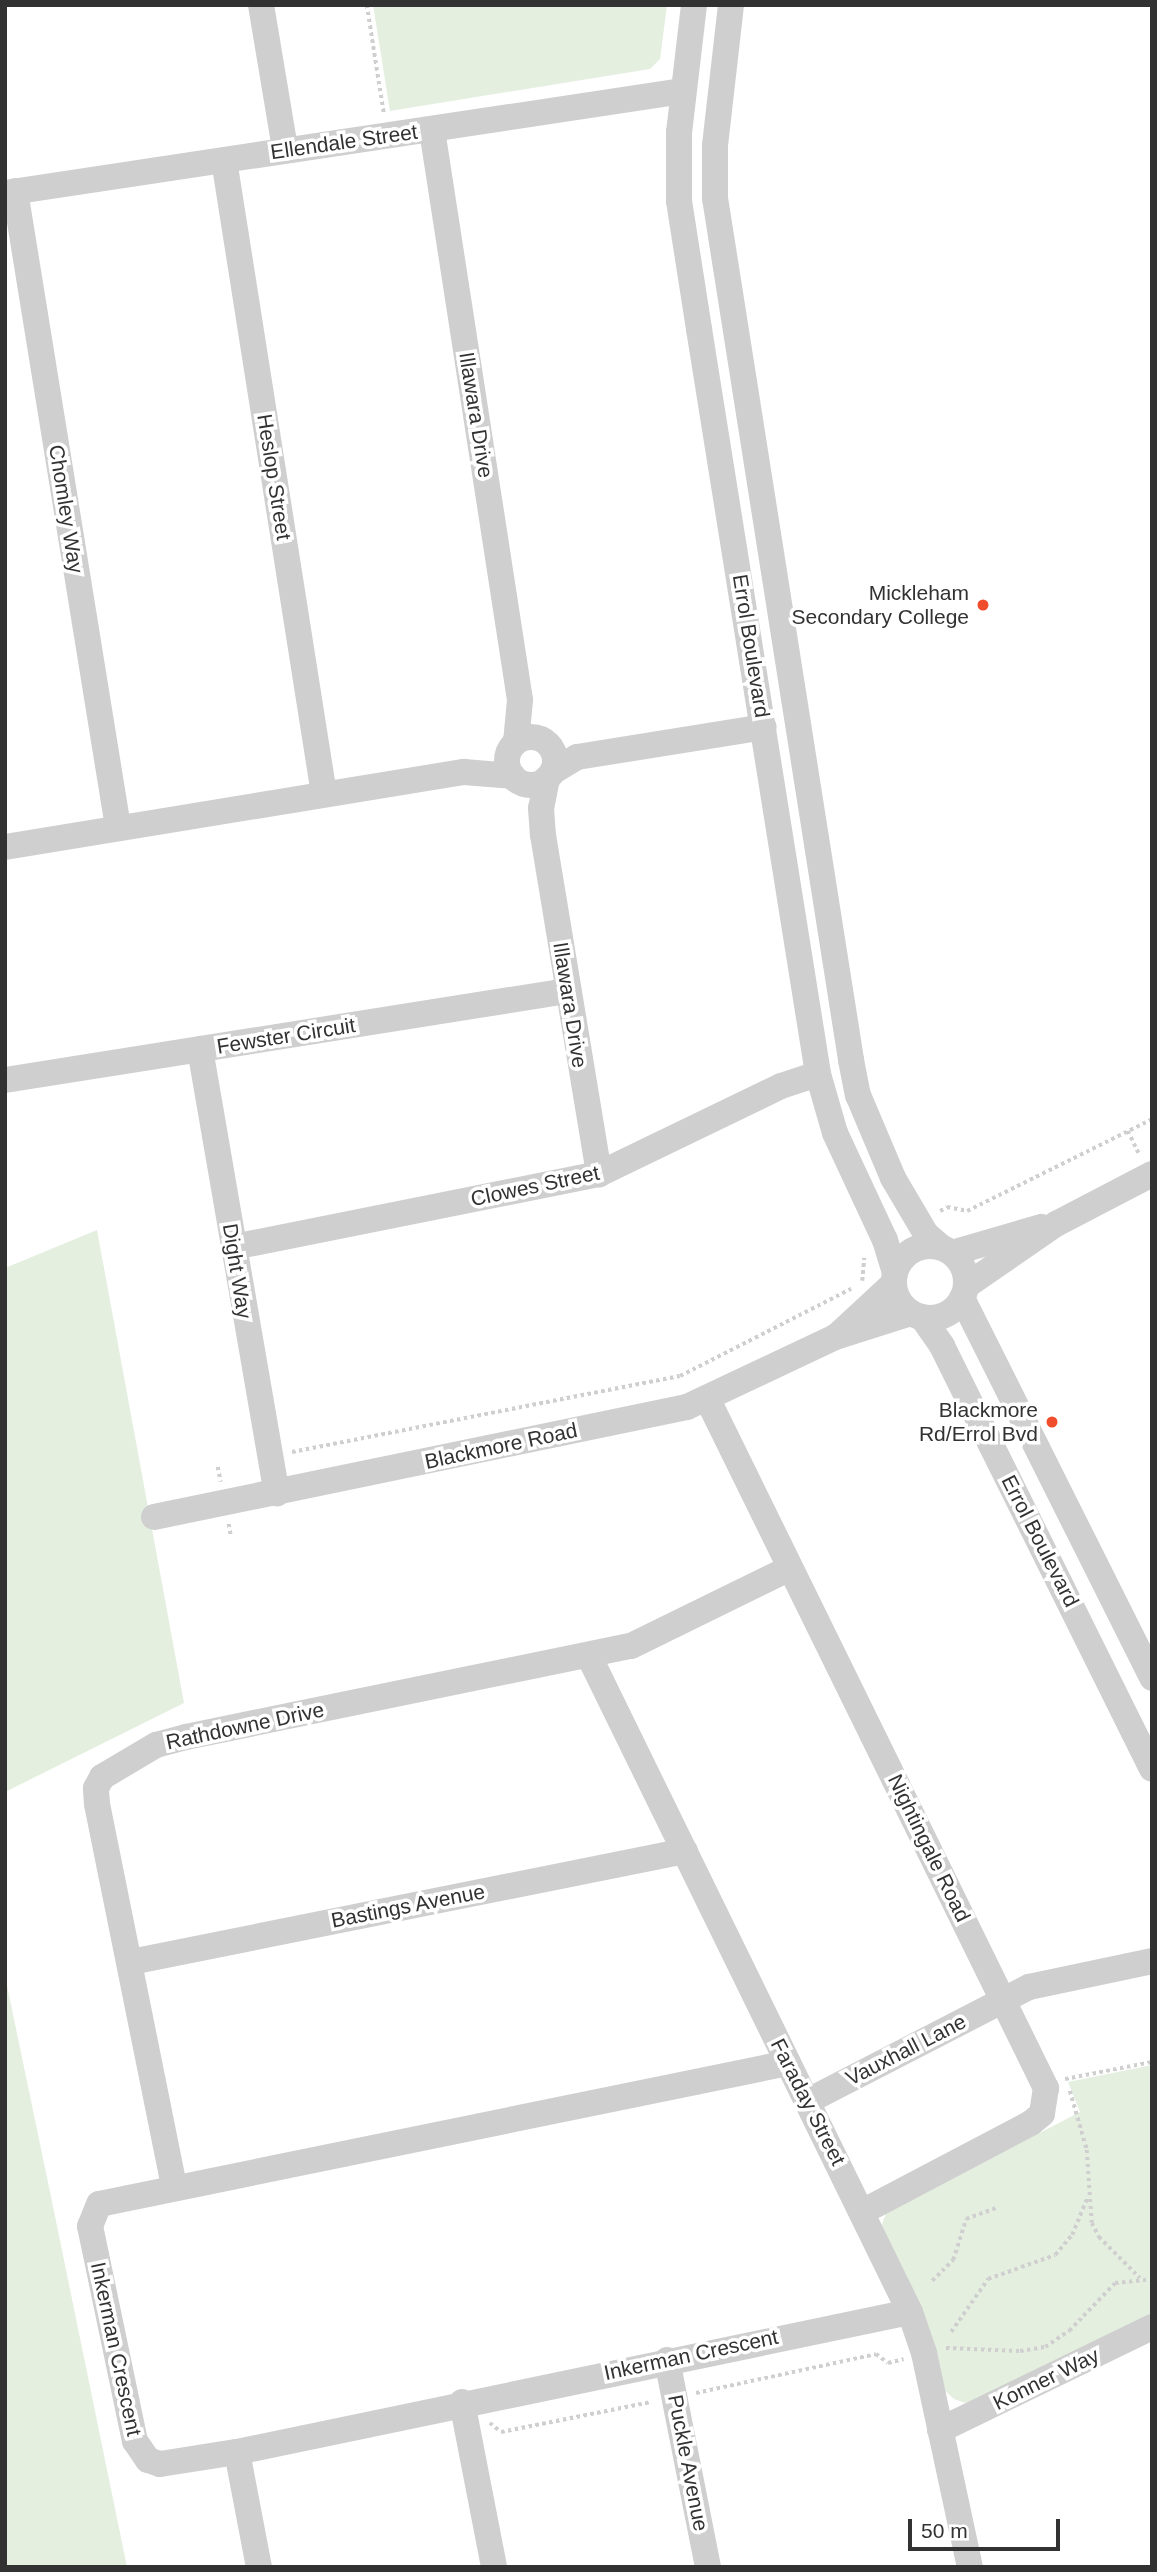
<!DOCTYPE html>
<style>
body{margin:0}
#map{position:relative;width:1157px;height:2572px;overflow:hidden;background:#fff;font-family:Helvetica,sans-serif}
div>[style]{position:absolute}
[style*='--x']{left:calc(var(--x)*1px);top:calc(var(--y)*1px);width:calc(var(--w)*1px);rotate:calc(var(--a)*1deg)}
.green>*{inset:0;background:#e4efe0}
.path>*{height:3.5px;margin-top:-1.75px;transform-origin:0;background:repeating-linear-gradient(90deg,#cfcfcf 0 3.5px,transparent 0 7px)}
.minor>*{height:26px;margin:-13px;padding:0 13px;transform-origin:13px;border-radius:13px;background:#cfcfcf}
.minor>.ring{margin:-13px;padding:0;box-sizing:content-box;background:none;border:26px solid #cfcfcf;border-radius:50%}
.dots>*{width:19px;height:19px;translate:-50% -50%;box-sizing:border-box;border:4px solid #fff;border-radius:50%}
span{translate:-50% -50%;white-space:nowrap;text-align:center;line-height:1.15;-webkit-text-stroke:7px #fff;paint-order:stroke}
.street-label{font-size:21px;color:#323232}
.poi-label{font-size:21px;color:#323232}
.right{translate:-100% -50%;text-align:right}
.frame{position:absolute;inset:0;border:7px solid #323232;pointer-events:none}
.scale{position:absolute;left:908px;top:2519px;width:152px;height:32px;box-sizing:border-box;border:4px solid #323232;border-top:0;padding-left:9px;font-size:21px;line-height:24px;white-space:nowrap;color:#323232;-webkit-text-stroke:5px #fff;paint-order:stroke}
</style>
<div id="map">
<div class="green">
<i style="clip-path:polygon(373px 5px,667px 5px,660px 59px,650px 69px,390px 111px)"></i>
<i style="clip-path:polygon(97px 1230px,184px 1703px,5px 1792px,5px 1268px)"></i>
<i style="clip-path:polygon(5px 1976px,49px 2187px,127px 2567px,5px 2567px)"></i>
<i style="clip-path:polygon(1152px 2065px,1152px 2314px,982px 2398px,965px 2403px,954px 2399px,944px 2390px,885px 2240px,882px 2224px,886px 2213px,1080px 2112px,1068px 2082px)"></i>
</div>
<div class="path">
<i style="--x:367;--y:5;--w:109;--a:81.1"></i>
<i style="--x:1128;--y:1131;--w:25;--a:64"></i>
<i style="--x:940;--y:1211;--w:8;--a:-30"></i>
<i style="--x:947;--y:1207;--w:20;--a:11"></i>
<i style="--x:967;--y:1211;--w:207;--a:-26.4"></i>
<i style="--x:862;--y:1281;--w:23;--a:-85"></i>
<i style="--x:292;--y:1452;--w:395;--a:-11.1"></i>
<i style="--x:680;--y:1376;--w:192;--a:-27"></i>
<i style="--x:218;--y:1467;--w:15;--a:79"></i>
<i style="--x:229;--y:1524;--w:12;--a:81"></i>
<i style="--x:1065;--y:2079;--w:89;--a:-11.1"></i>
<i style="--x:1070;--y:2091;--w:61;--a:73.9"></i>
<i style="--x:1087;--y:2150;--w:73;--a:86.1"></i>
<i style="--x:1092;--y:2223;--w:16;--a:63"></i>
<i style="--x:1099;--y:2237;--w:58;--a:45"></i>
<i style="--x:932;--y:2281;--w:30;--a:-45"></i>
<i style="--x:953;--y:2260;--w:43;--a:-72.4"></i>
<i style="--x:966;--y:2219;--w:33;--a:-20"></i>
<i style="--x:951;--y:2332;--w:65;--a:-55.1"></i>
<i style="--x:988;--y:2279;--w:71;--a:-19.7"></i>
<i style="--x:1055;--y:2255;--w:26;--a:-50"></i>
<i style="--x:1072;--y:2235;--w:42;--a:-67.7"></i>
<i style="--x:946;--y:2348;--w:74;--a:2.3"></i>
<i style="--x:1020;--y:2351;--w:25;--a:-9"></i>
<i style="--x:1045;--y:2347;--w:29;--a:-34"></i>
<i style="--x:1069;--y:2331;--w:66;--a:-46.2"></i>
<i style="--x:1115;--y:2283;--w:37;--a:-6"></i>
<i style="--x:696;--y:2393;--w:184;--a:-12.2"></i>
<i style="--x:876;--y:2354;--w:15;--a:37"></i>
<i style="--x:888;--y:2363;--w:16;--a:-14"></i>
<i style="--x:490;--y:2423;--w:14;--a:39"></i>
<i style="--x:501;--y:2432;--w:153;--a:-11.3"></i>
</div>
<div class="minor">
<i style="--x:261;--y:5;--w:146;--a:80.5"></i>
<i style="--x:694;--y:5;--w:128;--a:96.7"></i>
<i style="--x:679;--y:132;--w:69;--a:90"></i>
<i style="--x:679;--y:201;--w:130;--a:81.1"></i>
<i style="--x:699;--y:329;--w:754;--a:80.92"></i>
<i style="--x:818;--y:1074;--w:61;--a:73.9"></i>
<i style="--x:835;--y:1133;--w:118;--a:65"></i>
<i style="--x:885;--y:1240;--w:34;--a:73"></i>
<i style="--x:731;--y:5;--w:142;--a:96.5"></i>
<i style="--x:715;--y:146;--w:52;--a:90"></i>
<i style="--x:715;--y:198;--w:873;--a:81.03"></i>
<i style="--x:851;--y:1060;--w:36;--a:79"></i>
<i style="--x:858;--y:1095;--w:90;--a:67.1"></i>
<i style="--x:893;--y:1178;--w:65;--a:59.5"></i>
<i style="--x:926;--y:1234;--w:20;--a:41"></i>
<i style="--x:432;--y:130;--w:577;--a:81.22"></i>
<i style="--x:520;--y:700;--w:42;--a:95.4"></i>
<i style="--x:224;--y:160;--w:642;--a:81.04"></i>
<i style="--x:15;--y:191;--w:644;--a:80.8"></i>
<i style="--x:5;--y:193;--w:686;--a:-8.56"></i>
<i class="ring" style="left:507px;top:737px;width:22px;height:22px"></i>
<i style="--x:552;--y:772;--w:29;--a:-31"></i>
<i style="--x:577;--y:757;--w:189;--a:-9.1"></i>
<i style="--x:547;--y:778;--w:31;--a:101"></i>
<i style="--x:541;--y:808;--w:27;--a:86"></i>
<i style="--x:543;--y:835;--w:344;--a:80.6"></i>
<i style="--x:5;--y:847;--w:465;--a:-9.3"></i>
<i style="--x:464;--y:772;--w:49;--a:4.7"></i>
<i style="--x:200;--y:1049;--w:451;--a:80.2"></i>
<i style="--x:5;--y:1080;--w:569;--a:-9"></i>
<i class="ring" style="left:894px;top:1246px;width:46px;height:46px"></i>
<i style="--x:234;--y:1247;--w:372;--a:-11.3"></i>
<i style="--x:599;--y:1174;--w:202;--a:-25.8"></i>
<i style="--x:781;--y:1086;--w:39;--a:-18"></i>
<i style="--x:952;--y:1253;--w:93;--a:-16.3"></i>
<i style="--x:966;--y:1286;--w:109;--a:-34.6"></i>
<i style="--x:1056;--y:1224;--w:108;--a:-27.5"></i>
<i style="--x:962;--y:1298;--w:425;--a:63.4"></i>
<i style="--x:922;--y:1317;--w:35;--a:55"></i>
<i style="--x:942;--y:1346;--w:472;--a:63.6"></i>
<i style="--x:839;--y:1334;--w:74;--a:-42.8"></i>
<i style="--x:708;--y:1400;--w:767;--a:63.84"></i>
<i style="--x:1046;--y:2088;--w:26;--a:99"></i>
<i style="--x:1042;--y:2114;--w:14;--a:141"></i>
<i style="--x:1031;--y:2123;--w:191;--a:152.2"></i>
<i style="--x:154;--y:1517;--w:544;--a:-11.66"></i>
<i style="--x:687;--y:1407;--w:164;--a:-25.3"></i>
<i style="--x:835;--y:1337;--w:80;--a:-17.5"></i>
<i style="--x:589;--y:1656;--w:730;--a:63.93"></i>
<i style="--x:910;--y:2312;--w:43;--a:71.1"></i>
<i style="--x:924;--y:2353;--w:219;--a:77.9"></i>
<i style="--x:131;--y:1962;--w:565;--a:-11.33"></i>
<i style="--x:788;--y:2063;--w:703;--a:168.43"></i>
<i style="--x:99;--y:2204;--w:24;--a:112"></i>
<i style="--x:90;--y:2226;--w:220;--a:78.2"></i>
<i style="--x:135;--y:2441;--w:23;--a:56"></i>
<i style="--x:148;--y:2460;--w:13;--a:18"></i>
<i style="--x:160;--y:2464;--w:78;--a:-8.9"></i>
<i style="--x:237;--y:2452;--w:687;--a:-11.75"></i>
<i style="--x:808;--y:2101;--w:249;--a:-27.3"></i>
<i style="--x:1029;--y:1987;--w:126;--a:-11.9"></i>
<i style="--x:174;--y:2186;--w:390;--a:-101.4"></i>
<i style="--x:97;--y:1804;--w:16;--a:-94"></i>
<i style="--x:96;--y:1788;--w:13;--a:-61"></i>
<i style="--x:102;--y:1777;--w:63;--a:-30.7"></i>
<i style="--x:156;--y:1745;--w:31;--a:-15"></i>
<i style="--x:186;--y:1737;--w:454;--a:-11.6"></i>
<i style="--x:631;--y:1646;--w:177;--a:-26.1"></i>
<i style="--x:667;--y:2360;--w:211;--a:78.8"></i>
<i style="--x:462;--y:2402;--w:168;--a:79"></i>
<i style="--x:940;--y:2430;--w:236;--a:-25.9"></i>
<i style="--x:237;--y:2452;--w:117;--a:79.2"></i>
</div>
<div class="dots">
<i style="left:983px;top:605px;background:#f04d2d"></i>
<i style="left:1052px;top:1422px;background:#f04d2d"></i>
</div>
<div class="street-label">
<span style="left:344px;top:142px;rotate:-8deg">Ellendale Street</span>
<span style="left:476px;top:415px;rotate:81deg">Illawara Drive</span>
<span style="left:274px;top:477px;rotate:81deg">Heslop Street</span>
<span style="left:66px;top:509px;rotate:81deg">Chomley Way</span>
<span style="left:751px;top:646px;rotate:81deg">Errol Boulevard</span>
<span style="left:570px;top:1005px;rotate:81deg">Illawara Drive</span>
<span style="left:286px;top:1036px;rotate:-9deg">Fewster Circuit</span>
<span style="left:535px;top:1186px;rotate:-12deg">Clowes Street</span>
<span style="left:237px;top:1271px;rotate:81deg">Dight Way</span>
<span style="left:501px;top:1446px;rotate:-12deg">Blackmore Road</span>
<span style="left:1040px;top:1541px;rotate:63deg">Errol Boulevard</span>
<span style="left:245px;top:1726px;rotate:-12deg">Rathdowne Drive</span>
<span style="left:929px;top:1848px;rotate:64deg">Nightingale Road</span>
<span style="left:408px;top:1906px;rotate:-11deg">Bastings Avenue</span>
<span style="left:906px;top:2050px;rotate:-27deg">Vauxhall Lane</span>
<span style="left:808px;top:2102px;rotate:63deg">Faraday Street</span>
<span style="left:116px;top:2349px;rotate:78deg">Inkerman Crescent</span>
<span style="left:691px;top:2355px;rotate:-12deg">Inkerman Crescent</span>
<span style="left:1046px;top:2379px;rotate:-26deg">Konner Way</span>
<span style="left:688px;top:2463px;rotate:79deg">Puckle Avenue</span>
</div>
<div class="poi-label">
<span class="right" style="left:969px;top:605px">Mickleham<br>Secondary College</span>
<span class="right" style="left:1038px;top:1422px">Blackmore<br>Rd/Errol Bvd</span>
</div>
<div class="frame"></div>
<div class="scale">50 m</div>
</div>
